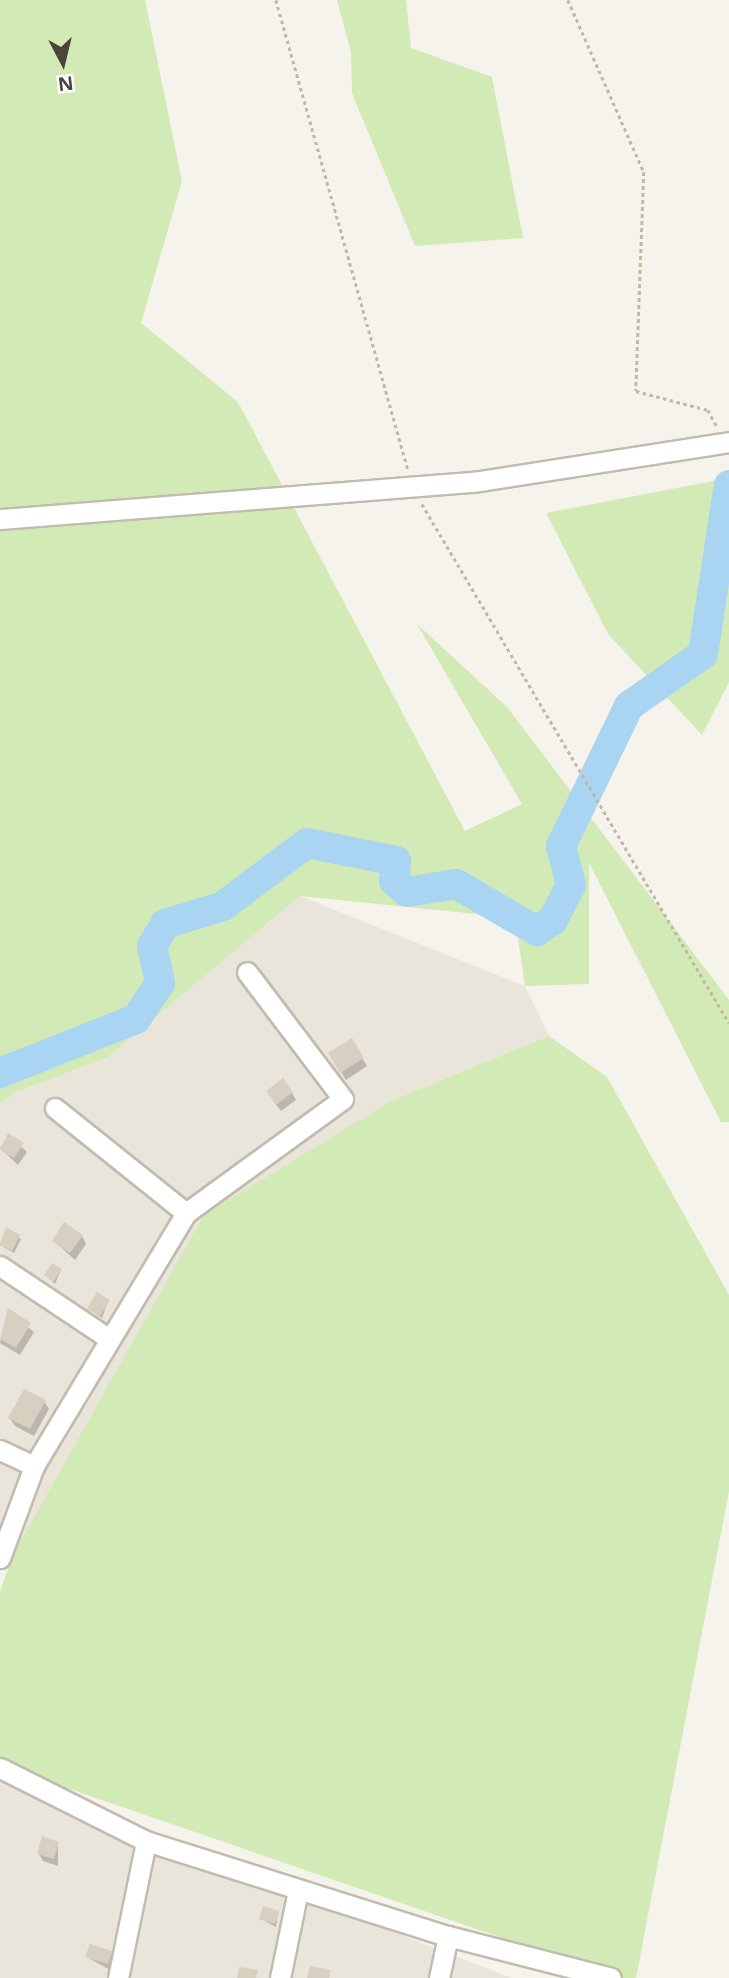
<!DOCTYPE html>
<style>
body{margin:0}
#map{position:relative;width:729px;height:1978px;overflow:hidden;background:#f6f3ec;font-family:"Open Sans",sans-serif}
div>[style]{position:absolute}
[style*='--x']{left:calc(var(--x)*1px);top:calc(var(--y)*1px);width:calc(var(--w)*1px);rotate:calc(var(--a)*1deg)}
.residential>*{inset:0;background:#eae5da}
.green>*{inset:0;background:#d2eab5}
.shadow>*{inset:0;background:#0003}
.river>*{height:30px;margin:-15px;padding:0 15px;transform-origin:15px;border-radius:15px;background:#a9d4f2}
.building>*{inset:0;background:#d8cfc1}
.path>*{height:2.5px;margin-top:-1.25px;transform-origin:0;background:repeating-linear-gradient(90deg,#c4b79f 0 3.5px,transparent 0 7px)}
.roads{filter:drop-shadow(2px 0 #c2bbae) drop-shadow(-2px 0 #c2bbae) drop-shadow(0 2px #c2bbae) drop-shadow(0 -2px #c2bbae)}
.minor>*{height:19px;margin:-9.5px;padding:0 9.5px;transform-origin:9.5px;border-radius:9.5px;background:#fff}
span{translate:-50% -50%;white-space:nowrap;text-align:center;line-height:1.15;-webkit-text-stroke:5px #fff;paint-order:stroke}
.north{position:absolute;left:28px;top:28px;width:70px;height:70px;-webkit-text-stroke:5px #fff;paint-order:stroke;rotate:173deg;font-size:19px;font-weight:700;line-height:28px;text-align:center;color:#4b4439}
.north::after{content:'';display:block;margin:auto;width:24px;height:32px;background:#4b4439;clip-path:polygon(50% 0,100% 100%,50% 72%,0 100%)}
</style>
<div id="map">
<div class="residential">
<i style="clip-path:polygon(300px 896px,525px 986px,549px 1036px,393px 1100px,0 1572px,0 1104px,14px 1093px,108px 1057px)"></i>
<i style="clip-path:polygon(0 1778px,511px 1978px,0 1978px)"></i>
</div>
<div class="green">
<i style="clip-path:polygon(0 0,145px 0,182px 181px,141px 323px,238px 402px,465px 831px,522px 804px,417px 624px,507px 707px,729px 1000px,729px 1122px,721px 1122px,589px 863px,589px 984px,525px 986px,515px 918px,300px 896px,108px 1057px,14px 1093px,0 1104px)"></i>
<i style="clip-path:polygon(337px 0,406px 0,411px 48px,492px 77px,523px 238px,415px 246px,352px 93px,351px 52px)"></i>
<i style="clip-path:polygon(729px 478px,729px 682px,702px 735px,608px 634px,546px 513px)"></i>
<i style="clip-path:polygon(549px 1036px,607px 1077px,729px 1295px,729px 1491px,636px 1978px,619px 1978px,0 1765px,0 1591px,14px 1553px,204px 1215px,393px 1100px)"></i>
</div>
<div class="shadow">
<i style="clip-path:polygon(351px 1040px,367px 1066px,346px 1080px,330px 1053px)"></i>
<i style="clip-path:polygon(292px 1093px,296px 1100px,281px 1111px,272px 1099px)"></i>
<i style="clip-path:polygon(9px 1135px,27px 1152px,18px 1165px,0 1148px)"></i>
<i style="clip-path:polygon(6px 1229px,21px 1239px,14px 1253px,0 1245px)"></i>
<i style="clip-path:polygon(82px 1236px,86px 1244px,75px 1260px,54px 1241px)"></i>
<i style="clip-path:polygon(61px 1270px,55px 1284px,46px 1276px)"></i>
<i style="clip-path:polygon(108px 1301px,102px 1318px,89px 1309px)"></i>
<i style="clip-path:polygon(8px 1311px,34px 1332px,20px 1355px,0 1343px)"></i>
<i style="clip-path:polygon(44px 1401px,49px 1409px,34px 1436px,15px 1426px,10px 1418px)"></i>
<i style="clip-path:polygon(58px 1843px,58px 1866px,43px 1861px,39px 1854px)"></i>
<i style="clip-path:polygon(278px 1912px,276px 1927px,261px 1919px)"></i>
<i style="clip-path:polygon(111px 1953px,112px 1971px,87px 1957px)"></i>
</div>
<div class="river">
<i style="--x:0;--y:1073;--w:146;--a:-21.7"></i>
<i style="--x:136;--y:1019;--w:43;--a:-56.3"></i>
<i style="--x:160;--y:983;--w:38;--a:-102"></i>
<i style="--x:152;--y:946;--w:26;--a:-59"></i>
<i style="--x:165;--y:924;--w:61;--a:-17.2"></i>
<i style="--x:223;--y:906;--w:105;--a:-36.9"></i>
<i style="--x:307;--y:843;--w:91;--a:11.4"></i>
<i style="--x:396;--y:861;--w:20;--a:96"></i>
<i style="--x:394;--y:881;--w:17;--a:40"></i>
<i style="--x:407;--y:892;--w:50;--a:-9.3"></i>
<i style="--x:456;--y:884;--w:94;--a:30.1"></i>
<i style="--x:537;--y:931;--w:19;--a:-35"></i>
<i style="--x:553;--y:920;--w:39;--a:-63"></i>
<i style="--x:571;--y:885;--w:40;--a:-104.4"></i>
<i style="--x:561;--y:846;--w:156;--a:-64.1"></i>
<i style="--x:629;--y:706;--w:90;--a:-35.1"></i>
<i style="--x:703;--y:654;--w:171;--a:-81.3"></i>
</div>
<div class="building">
<i style="clip-path:polygon(352px 1038px,364px 1058px,340px 1073px,328px 1053px)"></i>
<i style="clip-path:polygon(283px 1078px,293px 1092px,276px 1105px,266px 1091px)"></i>
<i style="clip-path:polygon(8px 1133px,24px 1143px,14px 1158px,0 1150px)"></i>
<i style="clip-path:polygon(64px 1222px,83px 1235px,70px 1253px,52px 1241px)"></i>
<i style="clip-path:polygon(6px 1227px,20px 1235px,12px 1251px,0 1245px)"></i>
<i style="clip-path:polygon(52px 1263px,62px 1269px,53px 1282px,44px 1275px)"></i>
<i style="clip-path:polygon(97px 1292px,110px 1300px,100px 1316px,87px 1309px)"></i>
<i style="clip-path:polygon(8px 1308px,31px 1323px,16px 1348px,0 1339px)"></i>
<i style="clip-path:polygon(24px 1389px,46px 1400px,30px 1429px,8px 1418px)"></i>
<i style="clip-path:polygon(42px 1836px,59px 1842px,54px 1859px,37px 1854px)"></i>
<i style="clip-path:polygon(263px 1906px,279px 1911px,275px 1924px,259px 1919px)"></i>
<i style="clip-path:polygon(90px 1944px,112px 1951px,108px 1964px,85px 1957px)"></i>
<i style="clip-path:polygon(310px 1966px,331px 1970px,329px 1978px,307px 1978px)"></i>
<i style="clip-path:polygon(239px 1967px,258px 1970px,256px 1978px,237px 1978px)"></i>
</div>
<div class="path">
<i style="--x:276;--y:0;--w:487;--a:74.3"></i>
<i style="--x:568;--y:0;--w:188;--a:66.2"></i>
<i style="--x:644;--y:172;--w:219;--a:92.1"></i>
<i style="--x:636;--y:391;--w:74;--a:14.8"></i>
<i style="--x:708;--y:410;--w:19;--a:62"></i>
<i style="--x:422;--y:504;--w:603;--a:59.39"></i>
</div>
<div class="roads">
<div class="minor">
<i style="--x:0;--y:519;--w:475;--a:-4.5"></i>
<i style="--x:474;--y:482;--w:258;--a:-8.9"></i>
<i style="--x:55;--y:1108;--w:168;--a:38.7"></i>
<i style="--x:0;--y:1266;--w:130;--a:33.7"></i>
<i style="--x:0;--y:1450;--w:38;--a:25"></i>
<i style="--x:0;--y:1558;--w:98;--a:-69.7"></i>
<i style="--x:34;--y:1466;--w:295;--a:-59"></i>
<i style="--x:186;--y:1213;--w:194;--a:-36"></i>
<i style="--x:343;--y:1099;--w:159;--a:-127.1"></i>
<i style="--x:0;--y:1768;--w:163;--a:26.6"></i>
<i style="--x:146;--y:1841;--w:317;--a:17.5"></i>
<i style="--x:448;--y:1936;--w:168;--a:14.4"></i>
<i style="--x:118;--y:1978;--w:140;--a:-78.4"></i>
<i style="--x:280;--y:1978;--w:90;--a:-78.4"></i>
<i style="--x:439;--y:1978;--w:43;--a:-77.9"></i>
</div>
</div>
<div class="north">N</div>
</div>
